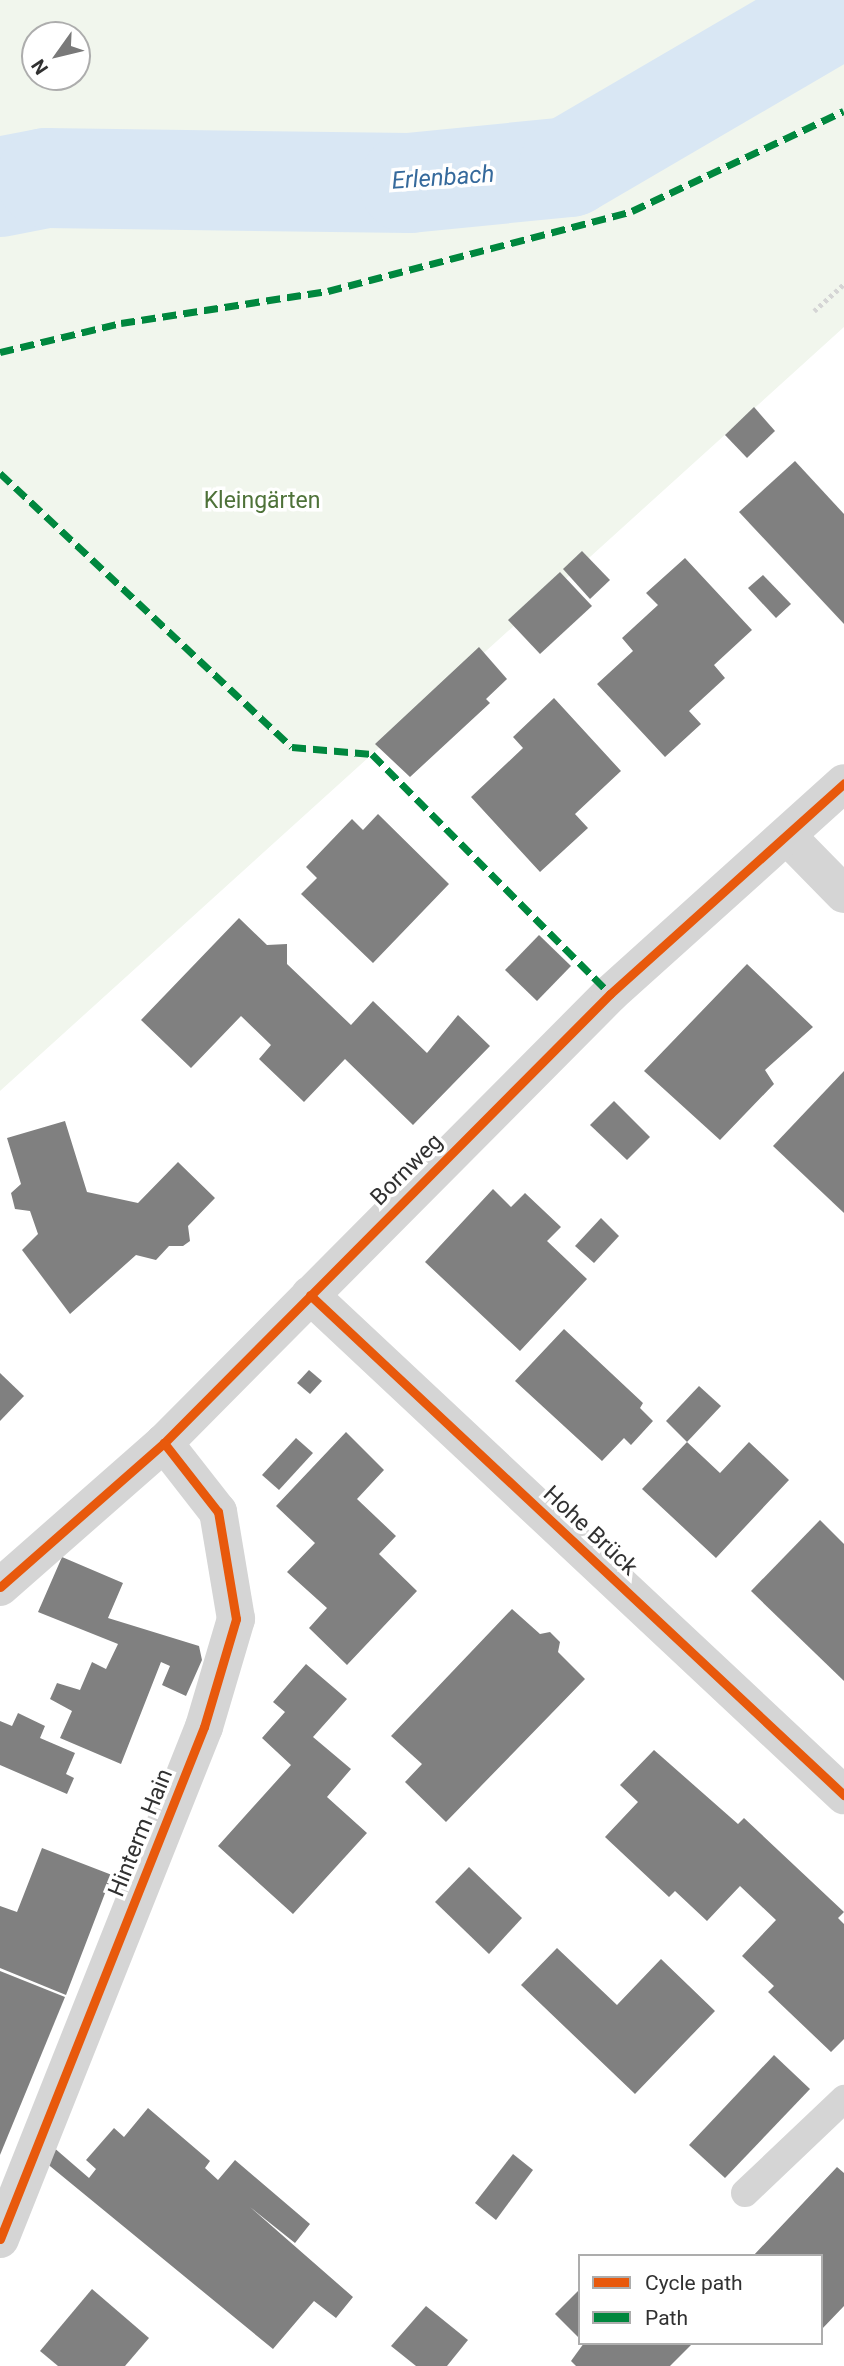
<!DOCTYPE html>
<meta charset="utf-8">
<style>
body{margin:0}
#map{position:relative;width:844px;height:2366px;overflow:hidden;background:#fff;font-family:Roboto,sans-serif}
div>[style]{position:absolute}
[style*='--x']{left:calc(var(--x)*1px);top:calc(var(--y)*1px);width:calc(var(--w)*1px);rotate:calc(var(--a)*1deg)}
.green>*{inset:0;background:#f1f6ed}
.river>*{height:100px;margin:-50px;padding:0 50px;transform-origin:50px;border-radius:50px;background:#d9e7f4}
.building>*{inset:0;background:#808080}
.path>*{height:4.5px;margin-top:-2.25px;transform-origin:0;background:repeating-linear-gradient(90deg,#d5d5d5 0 3.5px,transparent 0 7px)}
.lane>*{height:28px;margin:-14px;padding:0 14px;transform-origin:14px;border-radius:14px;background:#d5d5d5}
.street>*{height:38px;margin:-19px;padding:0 19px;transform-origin:19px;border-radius:19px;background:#d5d5d5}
.quiet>*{height:7px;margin-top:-3.5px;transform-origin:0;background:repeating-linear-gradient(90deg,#00873e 0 14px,transparent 0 21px)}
.cycleway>*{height:9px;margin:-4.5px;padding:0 4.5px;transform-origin:4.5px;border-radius:4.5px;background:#e8590c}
span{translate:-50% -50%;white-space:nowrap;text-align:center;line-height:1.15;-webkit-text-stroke:7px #fff;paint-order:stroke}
.park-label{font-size:23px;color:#4e7239}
.street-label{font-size:23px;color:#313131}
.water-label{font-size:24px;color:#366a9c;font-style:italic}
.legend{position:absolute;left:578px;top:2254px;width:245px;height:91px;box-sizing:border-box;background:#fff;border:2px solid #adadad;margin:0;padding:9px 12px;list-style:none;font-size:21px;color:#313131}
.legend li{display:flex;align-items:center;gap:14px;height:35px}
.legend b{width:35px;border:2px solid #adadad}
.north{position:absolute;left:21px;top:21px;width:70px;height:70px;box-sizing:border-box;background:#fff;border:2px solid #adadad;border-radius:50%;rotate:236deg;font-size:19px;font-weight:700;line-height:28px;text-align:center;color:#313131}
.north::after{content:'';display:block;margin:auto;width:24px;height:32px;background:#797979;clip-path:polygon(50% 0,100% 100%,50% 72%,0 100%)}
</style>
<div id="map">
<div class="green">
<i style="clip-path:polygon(evenodd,0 0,844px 0,844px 327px,0 1091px,0 0,35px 35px,77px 35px,77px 77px,35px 77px,35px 35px)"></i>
</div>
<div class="river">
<i style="--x:0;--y:187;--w:47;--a:-11.1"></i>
<i style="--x:46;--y:178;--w:363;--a:0.8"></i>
<i style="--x:409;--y:183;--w:161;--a:-5.7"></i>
<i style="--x:569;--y:167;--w:319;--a:-30.3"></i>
</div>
<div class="building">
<i style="clip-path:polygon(754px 407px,775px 431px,747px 458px,725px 435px)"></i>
<i style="clip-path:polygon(795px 461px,844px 514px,844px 624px,739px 512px)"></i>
<i style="clip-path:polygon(582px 551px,610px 580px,590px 599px,563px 569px)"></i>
<i style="clip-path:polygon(685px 558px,752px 630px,714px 665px,725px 678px,689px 711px,701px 724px,665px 757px,597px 684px,633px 651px,622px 638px,658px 605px,646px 593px)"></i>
<i style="clip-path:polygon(560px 572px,592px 606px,540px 654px,508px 620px)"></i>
<i style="clip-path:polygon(763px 575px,791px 604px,776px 618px,748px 588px)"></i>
<i style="clip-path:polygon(479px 647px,507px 679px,486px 699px,490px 703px,410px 777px,375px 744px)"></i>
<i style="clip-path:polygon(554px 698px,621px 771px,575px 814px,588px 828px,540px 872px,471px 797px,523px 748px,513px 737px)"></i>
<i style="clip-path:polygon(378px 814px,449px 884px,373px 963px,301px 894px,317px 878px,306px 867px,352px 819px,363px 830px)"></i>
<i style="clip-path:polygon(239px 918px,267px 945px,287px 944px,287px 964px,351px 1025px,373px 1001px,427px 1053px,458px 1015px,490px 1046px,413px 1125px,345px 1059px,304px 1102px,259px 1059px,271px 1045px,241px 1016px,191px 1068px,141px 1020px)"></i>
<i style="clip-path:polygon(539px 935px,571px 966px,537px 1001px,505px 970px)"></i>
<i style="clip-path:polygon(747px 964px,813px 1027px,765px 1070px,774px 1084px,720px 1140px,644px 1071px)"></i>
<i style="clip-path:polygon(844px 1071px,844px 1213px,773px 1146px)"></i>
<i style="clip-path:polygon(614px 1101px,650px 1137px,627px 1160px,590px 1125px)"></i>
<i style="clip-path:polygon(65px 1121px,87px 1192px,138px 1203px,178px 1162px,215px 1198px,188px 1226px,190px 1241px,183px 1246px,169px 1246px,156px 1260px,136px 1255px,70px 1314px,22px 1250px,38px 1234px,30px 1211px,15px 1209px,11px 1193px,21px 1184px,7px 1138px)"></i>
<i style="clip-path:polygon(493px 1189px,511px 1207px,525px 1193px,561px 1227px,547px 1241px,587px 1279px,520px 1351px,425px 1262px)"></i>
<i style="clip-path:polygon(601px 1218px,619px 1236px,594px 1263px,575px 1246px)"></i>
<i style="clip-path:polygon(564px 1329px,643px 1403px,640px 1408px,653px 1421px,631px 1445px,624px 1438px,602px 1461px,515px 1381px)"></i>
<i style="clip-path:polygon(309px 1370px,322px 1381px,310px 1394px,297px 1383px)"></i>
<i style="clip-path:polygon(0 1373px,24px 1396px,0 1421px)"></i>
<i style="clip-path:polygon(699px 1386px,721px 1406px,687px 1442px,666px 1421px)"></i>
<i style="clip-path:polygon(346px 1432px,384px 1470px,357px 1499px,396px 1536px,379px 1554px,417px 1591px,347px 1665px,309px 1628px,327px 1608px,287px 1572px,315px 1543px,276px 1506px)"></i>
<i style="clip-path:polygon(296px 1438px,313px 1453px,279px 1490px,262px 1475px)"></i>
<i style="clip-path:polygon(687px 1442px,720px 1473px,749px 1442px,789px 1480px,716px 1558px,642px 1489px)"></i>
<i style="clip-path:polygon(820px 1520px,844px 1544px,844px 1681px,751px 1591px)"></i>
<i style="clip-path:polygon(62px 1557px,123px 1583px,108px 1618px,199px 1646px,202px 1660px,186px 1696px,162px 1685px,170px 1666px,161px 1662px,121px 1764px,60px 1738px,72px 1711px,50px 1699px,57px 1683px,80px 1690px,92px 1662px,106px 1669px,118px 1644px,38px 1612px)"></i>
<i style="clip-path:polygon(512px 1609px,540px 1634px,550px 1632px,560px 1642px,558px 1652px,585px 1679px,446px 1822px,405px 1782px,422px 1764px,391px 1736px)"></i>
<i style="clip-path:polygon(306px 1664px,347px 1699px,313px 1737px,351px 1769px,327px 1797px,367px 1833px,293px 1914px,218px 1846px,291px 1765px,262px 1738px,285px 1712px,273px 1702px)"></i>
<i style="clip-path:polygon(18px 1713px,45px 1726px,40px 1738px,75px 1753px,66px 1774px,74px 1778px,67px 1794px,0 1765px,0 1721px,12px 1726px)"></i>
<i style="clip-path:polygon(654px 1750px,738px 1824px,744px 1818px,844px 1912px,838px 1918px,844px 1924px,844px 2039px,831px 2052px,768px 1992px,774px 1986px,742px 1956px,776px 1920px,740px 1886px,707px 1921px,675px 1891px,669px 1897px,605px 1837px,638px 1802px,620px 1785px)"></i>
<i style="clip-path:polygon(42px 1848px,112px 1875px,66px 1995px,0 1968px,0 1906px,17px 1912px)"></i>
<i style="clip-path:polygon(469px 1867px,522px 1918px,489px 1954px,435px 1902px)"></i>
<i style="clip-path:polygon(557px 1948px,617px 2005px,661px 1959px,715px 2011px,635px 2094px,521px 1985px)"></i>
<i style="clip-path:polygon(0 1971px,65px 1997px,0 2155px)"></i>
<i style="clip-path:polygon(774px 2055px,810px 2089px,725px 2178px,689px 2145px)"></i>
<i style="clip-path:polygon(148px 2108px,210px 2161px,205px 2168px,218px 2180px,235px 2160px,310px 2224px,295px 2243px,250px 2207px,353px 2297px,336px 2318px,314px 2301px,273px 2349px,45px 2162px,52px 2146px,89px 2178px,96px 2169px,86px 2160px,114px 2128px,124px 2137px)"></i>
<i style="clip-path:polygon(513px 2154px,533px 2170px,496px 2220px,475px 2203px)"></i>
<i style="clip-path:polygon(837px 2167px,844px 2173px,844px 2306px,821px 2330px,821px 2256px,753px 2256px)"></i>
<i style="clip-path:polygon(92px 2289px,149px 2338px,125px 2366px,58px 2366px,40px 2351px)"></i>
<i style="clip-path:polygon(580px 2289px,580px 2339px,555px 2314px)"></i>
<i style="clip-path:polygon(426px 2306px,468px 2340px,447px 2366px,416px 2366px,391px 2346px)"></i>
<i style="clip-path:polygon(584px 2343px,693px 2343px,670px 2366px,576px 2366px,571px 2361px)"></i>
</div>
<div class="path">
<i style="--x:814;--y:311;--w:40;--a:-42"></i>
</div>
<div class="lane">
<i style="--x:745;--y:2193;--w:137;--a:-43.5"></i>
</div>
<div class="street">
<i style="--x:788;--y:837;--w:80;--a:45.5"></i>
<i style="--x:310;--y:1295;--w:732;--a:43.12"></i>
<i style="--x:0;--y:1587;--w:218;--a:-41.3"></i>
<i style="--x:164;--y:1443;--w:633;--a:-45.19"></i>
<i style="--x:610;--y:994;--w:315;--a:-42"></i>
<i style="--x:0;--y:2239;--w:551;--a:-68.28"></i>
<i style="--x:204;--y:1727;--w:113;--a:-73.5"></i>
<i style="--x:236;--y:1619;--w:109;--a:-99.5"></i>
<i style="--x:218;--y:1512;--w:88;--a:-128"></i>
</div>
<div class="quiet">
<i style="--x:0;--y:352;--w:124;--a:-13.5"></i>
<i style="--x:121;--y:323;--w:209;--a:-8.8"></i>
<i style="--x:328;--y:291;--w:314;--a:-14.7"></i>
<i style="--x:632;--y:211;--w:234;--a:-25.3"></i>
<i style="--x:0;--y:473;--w:400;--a:43.2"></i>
<i style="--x:292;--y:747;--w:80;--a:5"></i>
<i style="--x:372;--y:754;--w:338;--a:45.2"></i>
</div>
<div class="cycleway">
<i style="--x:310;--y:1295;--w:732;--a:43.12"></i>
<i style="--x:0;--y:1587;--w:218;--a:-41.3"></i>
<i style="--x:164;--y:1443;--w:633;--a:-45.19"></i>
<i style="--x:610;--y:994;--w:315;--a:-42"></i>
<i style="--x:0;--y:2239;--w:551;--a:-68.28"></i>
<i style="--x:204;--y:1727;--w:113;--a:-73.5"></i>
<i style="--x:236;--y:1619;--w:109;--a:-99.5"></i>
<i style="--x:218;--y:1512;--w:88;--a:-128"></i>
</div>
<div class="park-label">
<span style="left:262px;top:501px">Kleingärten</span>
</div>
<div class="street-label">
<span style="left:407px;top:1170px;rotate:-45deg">Bornweg</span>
<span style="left:590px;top:1531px;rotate:43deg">Hohe Brück</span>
<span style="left:141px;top:1833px;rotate:-68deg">Hinterm Hain</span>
</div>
<div class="water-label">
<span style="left:443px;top:178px;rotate:-4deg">Erlenbach</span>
</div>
<ul class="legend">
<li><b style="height:9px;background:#e8590c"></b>Cycle path</li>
<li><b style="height:9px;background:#00873e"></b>Path</li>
</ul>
<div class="north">N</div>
</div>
